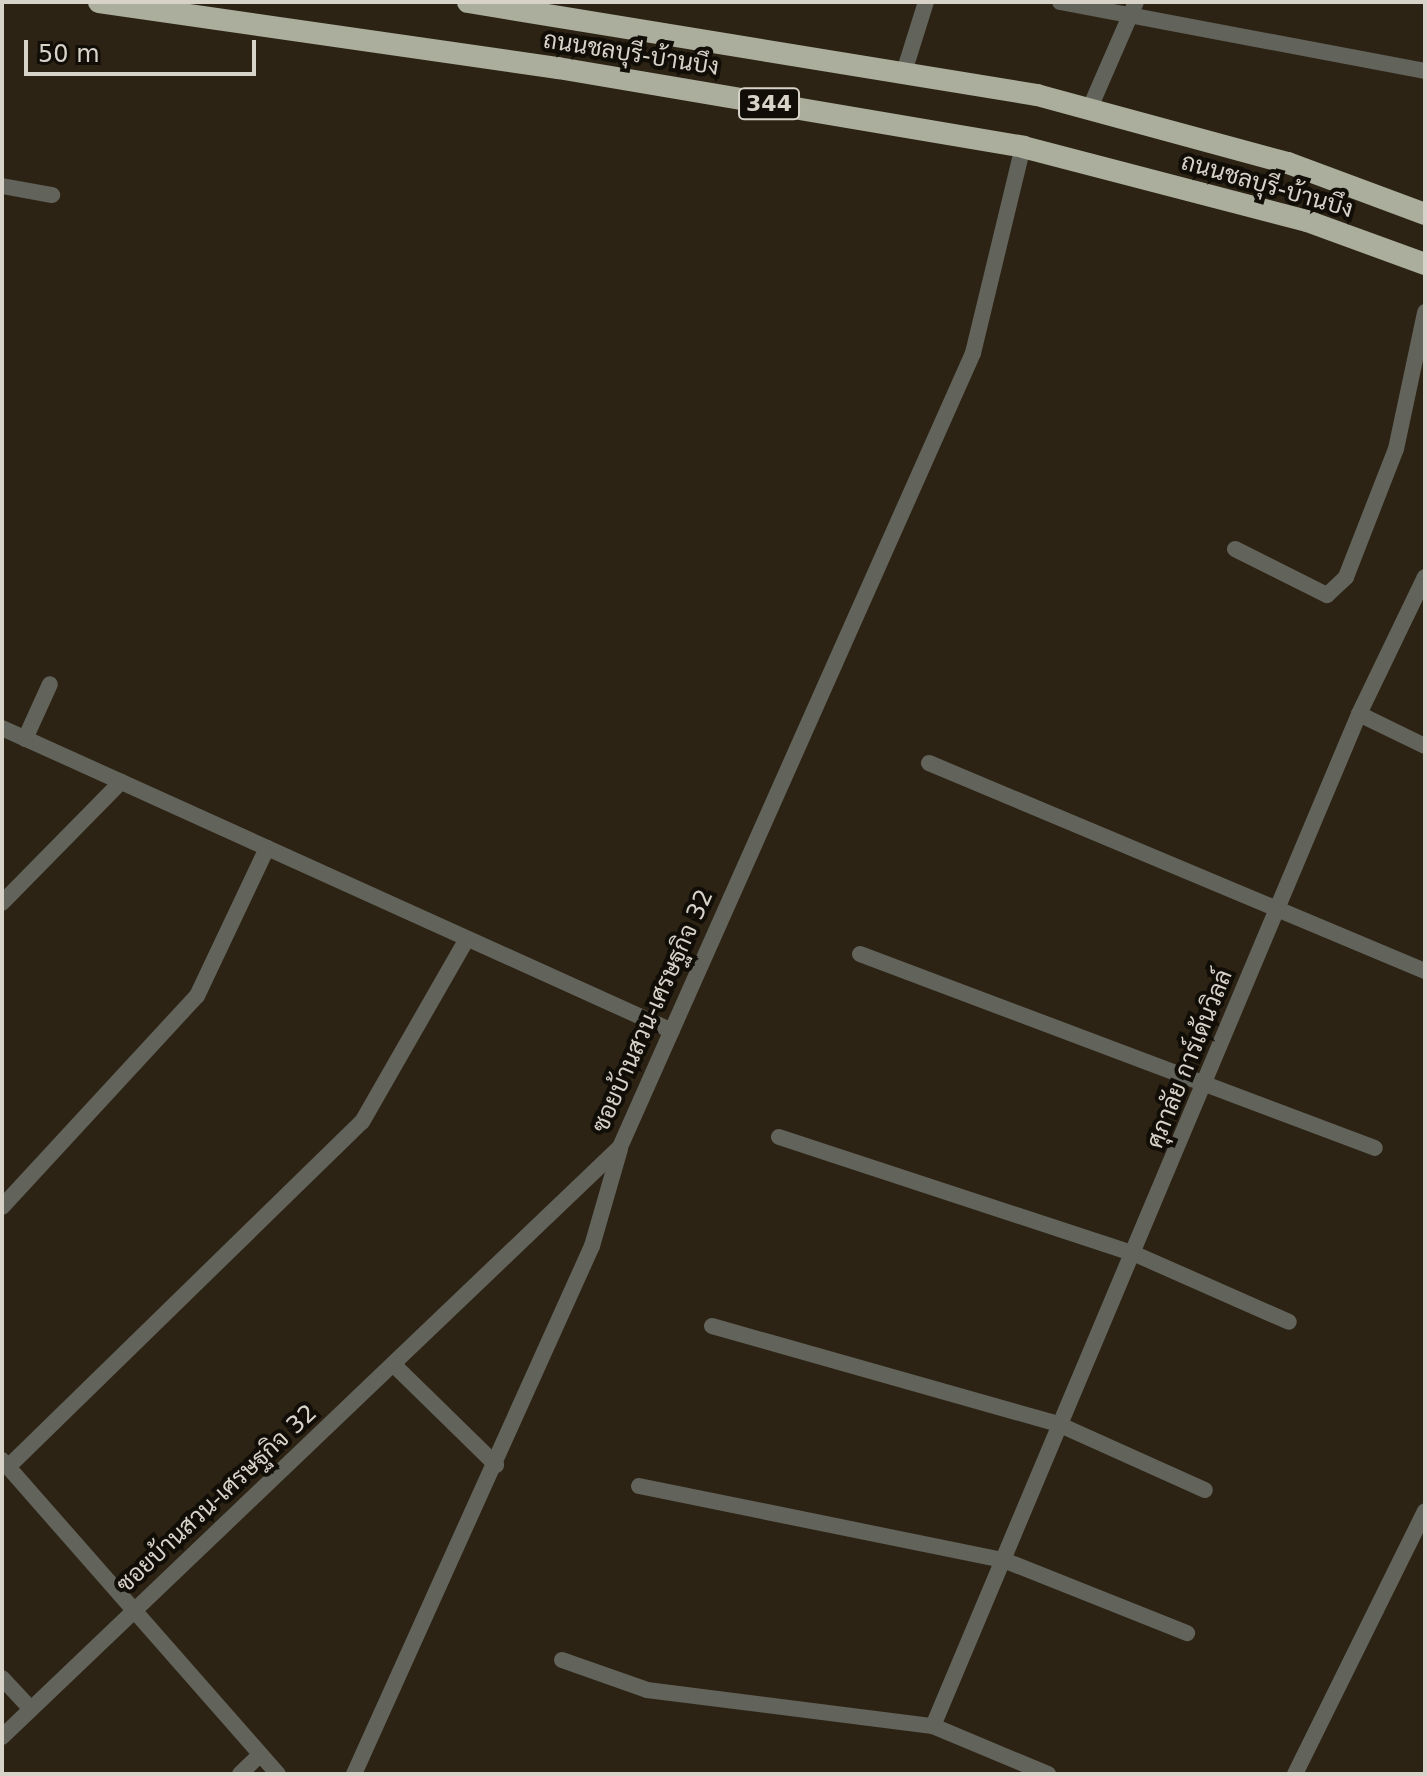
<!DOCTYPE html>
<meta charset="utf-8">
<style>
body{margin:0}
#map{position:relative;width:1427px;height:1776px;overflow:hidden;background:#2c2314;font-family:"DejaVu Sans",Sarabun,sans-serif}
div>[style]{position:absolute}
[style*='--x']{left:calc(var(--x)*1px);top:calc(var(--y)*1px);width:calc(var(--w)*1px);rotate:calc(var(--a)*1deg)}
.minor>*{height:16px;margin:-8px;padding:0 8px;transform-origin:8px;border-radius:8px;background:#62635b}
.tertiary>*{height:16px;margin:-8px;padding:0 8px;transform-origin:8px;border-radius:8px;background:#62635b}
.trunk>*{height:22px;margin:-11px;padding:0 11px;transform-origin:11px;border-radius:11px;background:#abae9c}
span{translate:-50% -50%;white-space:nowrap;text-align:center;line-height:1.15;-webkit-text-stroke:8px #110d07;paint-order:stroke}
.shield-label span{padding:2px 6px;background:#110d07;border:2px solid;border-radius:6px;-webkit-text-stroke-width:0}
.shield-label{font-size:22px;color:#d8d3c9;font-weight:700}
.street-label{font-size:24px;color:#d8d3c9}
.frame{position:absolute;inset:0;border:4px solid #d8d3c9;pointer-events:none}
.scale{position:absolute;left:24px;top:40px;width:232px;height:36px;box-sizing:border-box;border:4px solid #d8d3c9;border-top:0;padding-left:10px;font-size:24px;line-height:28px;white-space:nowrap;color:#d8d3c9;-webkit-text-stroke:6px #110d07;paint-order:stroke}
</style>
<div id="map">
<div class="minor">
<i style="--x:1060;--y:2;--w:371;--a:10.7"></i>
<i style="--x:904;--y:72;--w:73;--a:-72.6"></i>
<i style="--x:1089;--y:110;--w:118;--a:-66.5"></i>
<i style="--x:2;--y:186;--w:51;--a:10.2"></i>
<i style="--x:1235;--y:549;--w:103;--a:26.6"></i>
<i style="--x:1327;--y:595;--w:26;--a:-43"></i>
<i style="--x:1346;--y:577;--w:137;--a:-68.7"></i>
<i style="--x:1396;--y:449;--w:140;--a:-78"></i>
<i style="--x:1359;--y:714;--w:73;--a:25.9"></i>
<i style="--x:2;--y:728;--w:735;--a:24.33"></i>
<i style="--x:25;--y:739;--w:60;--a:-65.6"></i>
<i style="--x:929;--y:763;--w:538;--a:22.75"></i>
<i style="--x:2;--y:903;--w:170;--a:-45.5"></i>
<i style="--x:860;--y:954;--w:550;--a:20.64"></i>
<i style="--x:779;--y:1137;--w:375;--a:18.2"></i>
<i style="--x:1135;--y:1254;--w:168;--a:23.8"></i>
<i style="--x:2;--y:1207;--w:287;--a:-47.3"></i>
<i style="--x:197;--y:996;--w:164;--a:-64.7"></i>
<i style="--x:712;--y:1326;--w:360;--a:15.8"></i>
<i style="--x:1058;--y:1424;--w:161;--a:24.2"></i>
<i style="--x:394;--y:1365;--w:143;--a:44.4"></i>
<i style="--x:2;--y:1460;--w:418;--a:48.7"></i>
<i style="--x:8;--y:1467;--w:494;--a:-44.3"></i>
<i style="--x:362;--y:1122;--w:211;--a:-60.2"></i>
<i style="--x:639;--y:1486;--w:375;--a:11.5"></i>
<i style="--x:1006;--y:1561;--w:195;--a:21.7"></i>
<i style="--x:562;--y:1660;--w:90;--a:19.4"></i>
<i style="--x:647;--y:1690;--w:288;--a:7.2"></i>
<i style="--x:933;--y:1726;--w:125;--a:22.7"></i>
<i style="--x:2;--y:1678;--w:42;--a:46.9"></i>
<i style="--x:933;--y:1726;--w:1098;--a:-67.17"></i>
<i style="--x:1359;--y:714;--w:152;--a:-64.3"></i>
<i style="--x:2;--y:1737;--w:854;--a:-43.67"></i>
<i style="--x:620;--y:1147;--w:869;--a:-66.03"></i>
<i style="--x:973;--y:353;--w:212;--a:-76.4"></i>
<i style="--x:240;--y:1774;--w:28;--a:-44"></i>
<i style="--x:354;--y:1774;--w:579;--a:-65.74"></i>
<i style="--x:592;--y:1246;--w:101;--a:-73.9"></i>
</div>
<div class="tertiary">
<i style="--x:1295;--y:1774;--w:293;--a:-63.7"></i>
</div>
<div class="trunk">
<i style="--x:99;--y:2;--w:464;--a:8.2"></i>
<i style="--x:558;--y:68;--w:472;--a:9.6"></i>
<i style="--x:1023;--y:147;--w:293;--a:14.6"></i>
<i style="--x:1307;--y:221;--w:126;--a:20"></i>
<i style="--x:468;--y:2;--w:577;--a:9.28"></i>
<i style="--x:1037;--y:95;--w:260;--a:15.2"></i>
<i style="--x:1288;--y:163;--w:146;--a:20.4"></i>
</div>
<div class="shield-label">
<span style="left:769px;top:104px">344</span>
</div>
<div class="street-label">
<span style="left:631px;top:54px;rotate:9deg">ถนนชลบุรี-บ้านบึง</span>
<span style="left:1267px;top:186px;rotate:16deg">ถนนชลบุรี-บ้านบึง</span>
<span style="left:653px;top:1011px;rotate:-66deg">ซอยบ้านสวน-เศรษฐกิจ 32</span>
<span style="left:1190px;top:1059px;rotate:-68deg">ศุภาลัย การ์เด้นวิลล์</span>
<span style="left:217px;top:1499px;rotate:-43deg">ซอยบ้านสวน-เศรษฐกิจ 32</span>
</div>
<div class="frame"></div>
<div class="scale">50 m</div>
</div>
